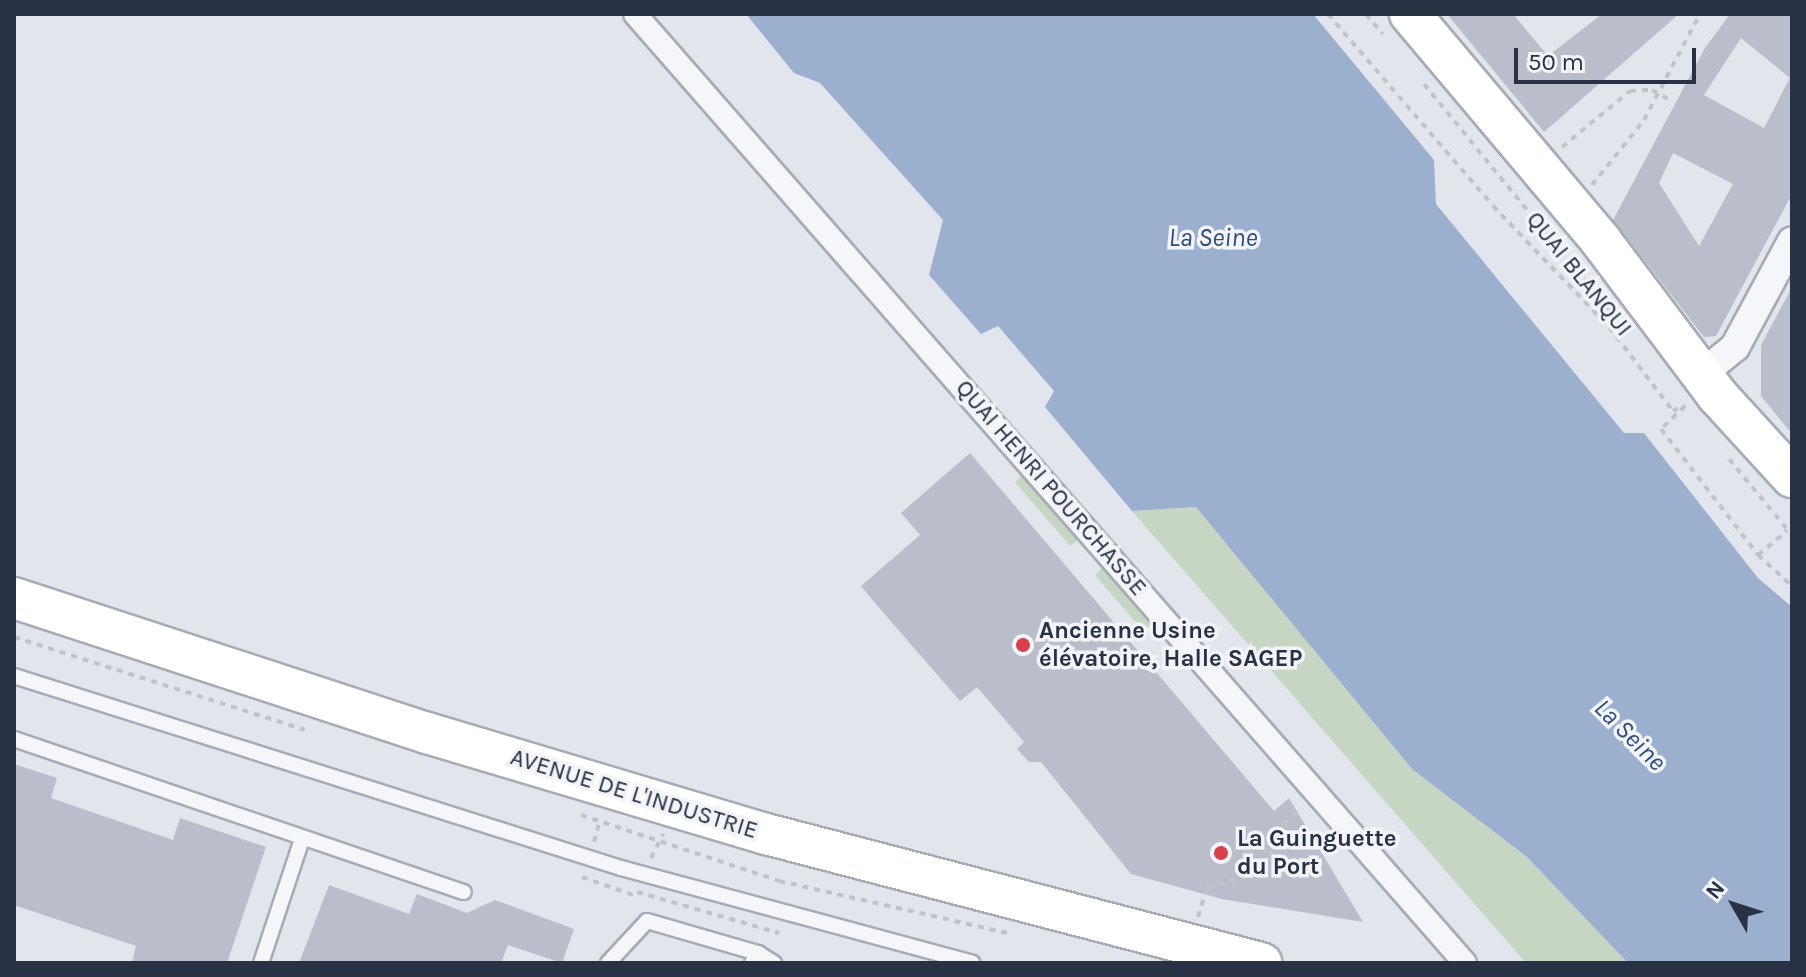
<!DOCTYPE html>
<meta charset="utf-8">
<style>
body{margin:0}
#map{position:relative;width:1806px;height:977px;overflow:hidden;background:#e2e5ec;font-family:Karla,sans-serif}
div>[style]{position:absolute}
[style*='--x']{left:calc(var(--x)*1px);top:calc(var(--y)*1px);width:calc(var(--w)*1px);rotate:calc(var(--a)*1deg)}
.green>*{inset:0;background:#c6d6c3}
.water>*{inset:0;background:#9bb0ce}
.building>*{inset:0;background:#b9beca}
.path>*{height:4px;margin-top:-2px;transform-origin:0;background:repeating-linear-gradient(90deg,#c0c3ca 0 6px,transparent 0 12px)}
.roads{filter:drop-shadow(2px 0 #a7abb7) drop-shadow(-2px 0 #a7abb7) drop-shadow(0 2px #a7abb7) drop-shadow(0 -2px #a7abb7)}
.service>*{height:14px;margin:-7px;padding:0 7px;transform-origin:7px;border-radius:7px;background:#f5f6f9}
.pedestrian>*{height:22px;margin:-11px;padding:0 11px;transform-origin:11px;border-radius:11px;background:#f5f6f9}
.minor>*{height:28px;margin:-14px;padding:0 14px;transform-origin:14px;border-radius:14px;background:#f5f6f9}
.secondary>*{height:40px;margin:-20px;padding:0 20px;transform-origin:20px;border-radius:20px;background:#fff}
.dots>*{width:22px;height:22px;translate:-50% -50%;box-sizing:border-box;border:4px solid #f2f4f8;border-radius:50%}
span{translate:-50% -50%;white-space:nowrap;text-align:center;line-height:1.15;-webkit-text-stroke:7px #f2f4f8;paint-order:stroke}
.street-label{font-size:24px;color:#293145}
.poi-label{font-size:24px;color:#293145;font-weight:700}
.left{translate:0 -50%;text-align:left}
.water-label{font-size:26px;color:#304c7c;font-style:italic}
.frame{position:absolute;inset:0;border:16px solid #293145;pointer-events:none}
.north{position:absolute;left:1694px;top:865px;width:80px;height:80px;-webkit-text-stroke:6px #f2f4f8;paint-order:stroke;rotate:309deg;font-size:22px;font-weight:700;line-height:32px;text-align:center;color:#293145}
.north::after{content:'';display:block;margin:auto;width:28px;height:36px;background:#293145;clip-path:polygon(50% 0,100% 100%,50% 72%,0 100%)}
.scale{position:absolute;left:1514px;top:48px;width:182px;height:36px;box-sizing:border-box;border:4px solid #293145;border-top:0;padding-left:10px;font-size:24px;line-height:28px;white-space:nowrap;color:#293145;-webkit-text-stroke:6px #f2f4f8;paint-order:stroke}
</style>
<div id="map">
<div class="green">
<i style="clip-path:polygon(1024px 474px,1079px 539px,1070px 546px,1015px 482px)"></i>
<i style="clip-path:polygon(1196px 507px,1412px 769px,1527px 857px,1628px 963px,1526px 963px,1132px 511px)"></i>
<i style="clip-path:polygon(1103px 567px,1153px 625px,1144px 632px,1095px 575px)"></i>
</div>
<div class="water">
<i style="clip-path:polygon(746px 14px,1313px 14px,1434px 160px,1436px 204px,1624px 433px,1644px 433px,1758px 578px,1792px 607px,1792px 963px,1628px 963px,1527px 857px,1412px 769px,1196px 507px,1132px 511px,1045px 407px,1054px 391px,998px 326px,981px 334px,929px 275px,943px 220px,820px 83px,794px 73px)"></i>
</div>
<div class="building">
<i style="clip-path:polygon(1447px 14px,1513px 14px,1548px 56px,1602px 14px,1679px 14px,1544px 132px)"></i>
<i style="clip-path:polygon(evenodd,1730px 14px,1792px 14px,1792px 194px,1716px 336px,1704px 337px,1613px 220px,1705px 48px,1730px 14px,1741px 38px,1790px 78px,1764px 128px,1704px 95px,1741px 38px,1730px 14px,1673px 153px,1733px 184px,1699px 246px,1659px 183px,1673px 153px)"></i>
<i style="clip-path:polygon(1792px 287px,1792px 434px,1761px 396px,1761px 345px)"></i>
<i style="clip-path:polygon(970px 453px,1274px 811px,1289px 798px,1363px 922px,1222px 899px,1131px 874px,1041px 762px,1029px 762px,1017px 749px,1024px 742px,977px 687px,960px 701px,875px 603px,861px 586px,920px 535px,901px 513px)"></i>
<i style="clip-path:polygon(14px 764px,57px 778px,51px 798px,173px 840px,180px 818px,266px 847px,227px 963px,132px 963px,136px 946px,14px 905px)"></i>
<i style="clip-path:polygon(329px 885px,409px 914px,417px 894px,467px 913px,495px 900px,574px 929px,562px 963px,508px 945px,501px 963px,299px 963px)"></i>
</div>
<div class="path">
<i style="--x:1328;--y:14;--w:253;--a:49.3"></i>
<i style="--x:1493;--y:206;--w:168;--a:46.2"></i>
<i style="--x:1609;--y:327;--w:106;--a:52.7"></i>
<i style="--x:1673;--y:411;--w:13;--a:-29"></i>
<i style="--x:1366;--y:14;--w:26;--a:50"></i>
<i style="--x:1424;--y:84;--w:306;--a:50.7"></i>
<i style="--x:1562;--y:147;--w:88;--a:-39.5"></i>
<i style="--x:1630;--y:91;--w:22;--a:-3"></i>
<i style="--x:1652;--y:90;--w:23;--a:29"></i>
<i style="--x:1592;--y:185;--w:83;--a:-51.3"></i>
<i style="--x:1644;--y:120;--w:120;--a:-62.2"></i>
<i style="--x:1685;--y:406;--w:33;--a:136"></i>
<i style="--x:1661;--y:429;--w:159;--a:52.4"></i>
<i style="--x:1758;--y:555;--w:46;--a:42.4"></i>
<i style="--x:1729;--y:459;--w:99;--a:50.3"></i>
<i style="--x:1758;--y:555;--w:38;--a:-40"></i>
<i style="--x:14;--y:637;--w:305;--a:17.7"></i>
<i style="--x:581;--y:815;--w:209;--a:18.4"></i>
<i style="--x:779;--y:881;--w:239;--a:12.8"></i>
<i style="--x:594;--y:842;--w:24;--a:-75"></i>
<i style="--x:651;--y:858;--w:27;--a:-63"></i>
<i style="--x:582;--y:877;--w:57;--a:19.4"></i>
<i style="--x:637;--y:892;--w:148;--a:16.1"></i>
<i style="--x:1198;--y:917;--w:30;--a:-73"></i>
<i style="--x:1207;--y:888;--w:45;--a:-16.8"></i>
<i style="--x:1250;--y:875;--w:28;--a:-44"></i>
<i style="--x:1270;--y:856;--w:24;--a:-78"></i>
<i style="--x:1275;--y:833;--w:36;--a:-44"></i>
</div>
<div class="roads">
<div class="service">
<i style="--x:14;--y:676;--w:637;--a:17.55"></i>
<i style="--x:621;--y:868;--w:364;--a:15.1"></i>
<i style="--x:14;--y:739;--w:475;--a:18.8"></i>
<i style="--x:758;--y:953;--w:19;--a:32"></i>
<i style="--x:261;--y:963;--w:131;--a:-71.7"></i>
<i style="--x:608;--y:963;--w:57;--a:-47.1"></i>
<i style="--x:647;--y:921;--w:116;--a:16.1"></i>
<i style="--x:758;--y:953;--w:12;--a:121"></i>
</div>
<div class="pedestrian">
<i style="--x:635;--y:14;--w:1261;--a:48.83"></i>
</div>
<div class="minor">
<i style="--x:1702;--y:374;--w:43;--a:-39.3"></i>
<i style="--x:1735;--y:347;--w:120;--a:-61.7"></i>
</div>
<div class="secondary">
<i style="--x:1410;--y:14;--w:297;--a:49.9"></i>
<i style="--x:1601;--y:241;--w:193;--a:53"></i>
<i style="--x:1717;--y:395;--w:111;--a:47.6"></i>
<i style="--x:14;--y:598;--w:435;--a:18.1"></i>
<i style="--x:427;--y:733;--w:354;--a:16.6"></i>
<i style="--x:766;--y:834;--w:512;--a:14.61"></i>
</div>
</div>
<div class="dots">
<i style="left:1023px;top:645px;background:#d8404b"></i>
<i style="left:1221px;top:853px;background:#d8404b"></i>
</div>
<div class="street-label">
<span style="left:1579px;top:274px;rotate:51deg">QUAI BLANQUI</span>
<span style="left:1051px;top:488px;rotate:49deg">QUAI HENRI POURCHASSE</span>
<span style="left:634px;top:794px;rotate:17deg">AVENUE DE L'INDUSTRIE</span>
</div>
<div class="poi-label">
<span class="left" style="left:1039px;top:645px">Ancienne Usine<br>élévatoire, Halle SAGEP</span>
<span class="left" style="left:1237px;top:853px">La Guinguette<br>du Port</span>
</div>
<div class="water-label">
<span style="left:1213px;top:238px">La Seine</span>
<span style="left:1630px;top:735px;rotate:45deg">La Seine</span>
</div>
<div class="frame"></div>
<div class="north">N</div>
<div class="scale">50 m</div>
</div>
